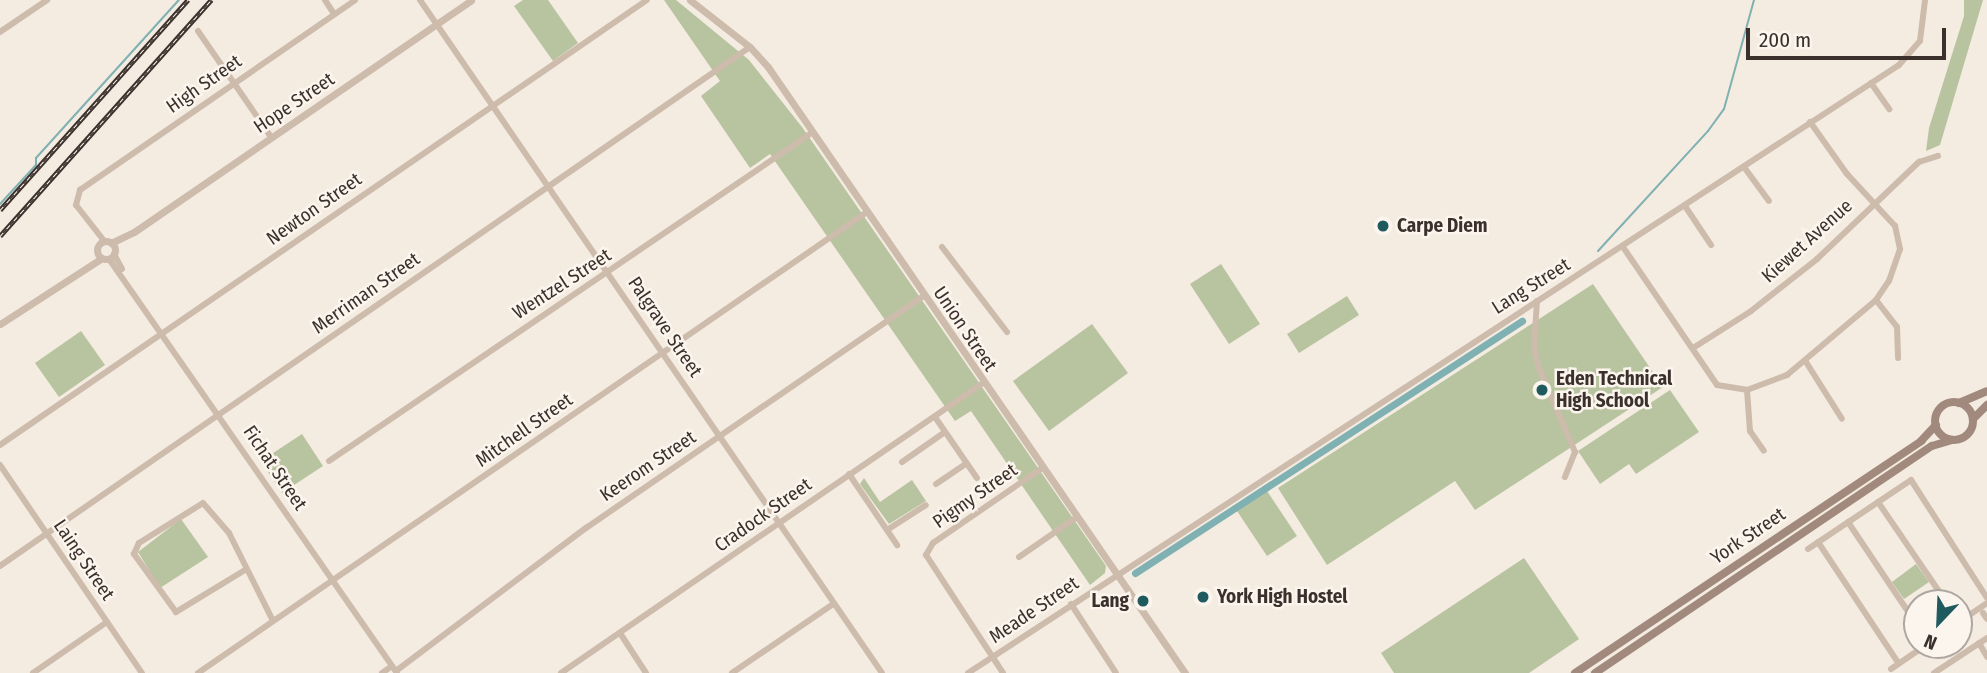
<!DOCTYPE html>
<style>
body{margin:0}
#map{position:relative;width:1987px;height:673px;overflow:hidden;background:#f4ebe1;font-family:"Fira Sans Condensed",sans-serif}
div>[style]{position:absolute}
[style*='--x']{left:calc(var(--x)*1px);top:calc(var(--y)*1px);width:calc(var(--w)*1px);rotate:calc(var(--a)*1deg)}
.green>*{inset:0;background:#b8c4a0}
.stream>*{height:2px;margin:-1px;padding:0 1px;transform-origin:1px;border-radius:1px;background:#7fb0b2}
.canal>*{height:7px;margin:-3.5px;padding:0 3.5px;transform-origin:3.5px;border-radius:3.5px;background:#7fb0b2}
.minor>*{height:6px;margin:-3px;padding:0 3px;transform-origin:3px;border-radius:3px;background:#cdbbac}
.tertiary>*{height:7px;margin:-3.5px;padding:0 3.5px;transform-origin:3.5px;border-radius:3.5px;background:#cdbbac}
.tertiary>.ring{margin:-3.5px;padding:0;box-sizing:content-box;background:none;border:7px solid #cdbbac;border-radius:50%}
.secondary>*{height:8px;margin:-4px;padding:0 4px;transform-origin:4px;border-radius:4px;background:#a18a7d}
.secondary>.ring{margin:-4px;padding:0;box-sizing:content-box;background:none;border:8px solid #a18a7d;border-radius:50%}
.rail>*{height:4.5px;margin-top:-2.25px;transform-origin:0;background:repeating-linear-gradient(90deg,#fbf5ee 0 5px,#3b302b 0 10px);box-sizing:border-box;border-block:2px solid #3b302b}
.dots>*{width:19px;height:19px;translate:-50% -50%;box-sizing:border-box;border:4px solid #fbf5ee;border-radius:50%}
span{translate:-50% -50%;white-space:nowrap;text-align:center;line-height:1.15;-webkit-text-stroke:5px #fbf5ee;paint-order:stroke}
.street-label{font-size:19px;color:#3b302b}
.poi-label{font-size:19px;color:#3b302b;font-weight:700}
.left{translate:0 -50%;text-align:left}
.right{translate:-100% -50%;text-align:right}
.north{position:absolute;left:1903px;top:589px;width:70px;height:70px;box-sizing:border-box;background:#fbf5ee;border:2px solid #aea6a0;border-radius:50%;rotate:203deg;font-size:19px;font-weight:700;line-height:28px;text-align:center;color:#3b302b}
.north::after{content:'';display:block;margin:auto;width:24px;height:32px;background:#1f5a5e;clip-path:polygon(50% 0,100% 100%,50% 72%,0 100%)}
.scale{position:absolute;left:1746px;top:28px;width:200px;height:32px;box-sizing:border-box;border:4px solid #3b302b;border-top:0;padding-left:9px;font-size:21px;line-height:24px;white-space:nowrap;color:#3b302b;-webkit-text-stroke:5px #fbf5ee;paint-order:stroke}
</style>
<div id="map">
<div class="green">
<i style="clip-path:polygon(523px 0,548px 0,578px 43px,553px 61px,514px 6px)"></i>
<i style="clip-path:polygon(664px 0,676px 0,749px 60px,802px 127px,1106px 566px,1105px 573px,1090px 585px,971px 411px,955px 421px,770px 154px,750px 168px,701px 96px,720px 81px)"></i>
<i style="clip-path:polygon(1964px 0,1983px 0,1940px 145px,1926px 151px,1929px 128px,1964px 16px)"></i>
<i style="clip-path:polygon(1221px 264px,1260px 324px,1229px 344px,1190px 284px)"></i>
<i style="clip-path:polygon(1593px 284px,1663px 387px,1475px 510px,1455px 481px,1327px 565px,1278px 488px)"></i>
<i style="clip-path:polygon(1347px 296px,1359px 315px,1299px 353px,1287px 334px)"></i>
<i style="clip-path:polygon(1092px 324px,1128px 373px,1049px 431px,1013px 381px)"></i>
<i style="clip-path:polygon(81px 331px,105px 365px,59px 397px,35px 363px)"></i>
<i style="clip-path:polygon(1670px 390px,1699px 432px,1636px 474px,1629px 464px,1600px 484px,1578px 451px)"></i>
<i style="clip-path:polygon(302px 434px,323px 466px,282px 493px,261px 461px)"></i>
<i style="clip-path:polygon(864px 478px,880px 502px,912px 480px,926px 501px,889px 524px,860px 484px)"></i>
<i style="clip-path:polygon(1267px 491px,1297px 536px,1267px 556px,1237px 511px)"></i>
<i style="clip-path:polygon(181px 519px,208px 557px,160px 588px,138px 552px)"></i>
<i style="clip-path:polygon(1524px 558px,1579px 639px,1529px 673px,1394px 673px,1381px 653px)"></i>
<i style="clip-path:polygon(1916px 564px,1929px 582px,1904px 599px,1892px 582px)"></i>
</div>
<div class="stream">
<i style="--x:0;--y:204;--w:53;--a:-47.3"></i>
<i style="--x:36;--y:165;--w:7;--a:-90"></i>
<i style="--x:36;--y:158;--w:213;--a:-47.9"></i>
<i style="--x:1598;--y:251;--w:163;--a:-47.5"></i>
<i style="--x:1708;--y:131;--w:27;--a:-54"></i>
<i style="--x:1724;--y:109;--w:113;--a:-74.6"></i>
</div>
<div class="canal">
<i style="--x:1135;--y:573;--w:462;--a:-33.1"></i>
</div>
<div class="minor">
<i style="--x:325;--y:0;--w:17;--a:57"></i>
<i style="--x:420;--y:0;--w:816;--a:55.53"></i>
<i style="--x:198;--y:31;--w:129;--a:55.4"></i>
<i style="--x:0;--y:32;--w:57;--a:-34.2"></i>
<i style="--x:1871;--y:83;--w:32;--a:55"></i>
<i style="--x:1744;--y:167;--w:42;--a:53.7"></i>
<i style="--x:1685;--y:206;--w:47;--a:56.3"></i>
<i style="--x:105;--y:242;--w:47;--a:-128.1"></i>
<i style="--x:76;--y:205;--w:16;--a:-75"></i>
<i style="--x:80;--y:190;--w:334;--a:-34.6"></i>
<i style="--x:942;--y:247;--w:107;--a:52.6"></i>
<i style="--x:1623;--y:247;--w:167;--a:55.7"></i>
<i style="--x:1717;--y:385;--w:30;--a:9"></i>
<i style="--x:1747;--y:390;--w:43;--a:-20.6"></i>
<i style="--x:1787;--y:375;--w:116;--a:-40.1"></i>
<i style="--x:1876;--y:300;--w:23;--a:-56"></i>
<i style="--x:1889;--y:281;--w:34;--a:-71"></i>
<i style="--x:1900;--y:249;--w:24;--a:-102"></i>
<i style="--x:1895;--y:226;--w:71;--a:-132.7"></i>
<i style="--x:1847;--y:174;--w:64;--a:-125.4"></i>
<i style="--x:114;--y:254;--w:17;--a:62"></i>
<i style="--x:109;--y:259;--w:504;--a:55.18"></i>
<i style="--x:1876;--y:300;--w:34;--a:52"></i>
<i style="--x:1897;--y:327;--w:31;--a:88"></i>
<i style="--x:1537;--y:301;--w:46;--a:93.7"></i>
<i style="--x:1534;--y:347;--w:19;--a:78"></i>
<i style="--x:1538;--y:366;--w:94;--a:66.7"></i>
<i style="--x:1575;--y:452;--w:27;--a:112"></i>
<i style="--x:1693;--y:348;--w:69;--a:-32.5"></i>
<i style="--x:1751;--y:311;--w:84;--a:-38.2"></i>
<i style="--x:1817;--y:259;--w:141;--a:-43.6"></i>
<i style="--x:1919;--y:162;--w:20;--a:-18"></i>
<i style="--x:1806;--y:362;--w:67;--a:57.7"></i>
<i style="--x:1747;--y:390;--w:41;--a:85.8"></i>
<i style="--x:1750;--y:431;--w:24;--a:55"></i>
<i style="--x:935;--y:417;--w:74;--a:55.5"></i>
<i style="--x:0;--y:445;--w:785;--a:-34.52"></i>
<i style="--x:329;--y:461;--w:585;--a:-34.21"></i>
<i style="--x:902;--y:462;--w:52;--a:-34.9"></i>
<i style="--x:0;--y:465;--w:252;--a:55.7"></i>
<i style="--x:849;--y:474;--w:86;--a:55.9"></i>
<i style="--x:936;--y:484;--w:37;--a:-34"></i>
<i style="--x:1878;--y:502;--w:122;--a:55.7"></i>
<i style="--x:1848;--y:522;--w:124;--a:56.2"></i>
<i style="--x:887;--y:530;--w:46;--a:-32.7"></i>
<i style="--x:1818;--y:542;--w:146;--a:56.4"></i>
<i style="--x:1808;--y:549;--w:124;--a:-33.8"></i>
<i style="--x:1911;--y:480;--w:140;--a:57.2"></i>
<i style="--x:1019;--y:557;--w:70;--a:-34.6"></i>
<i style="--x:0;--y:566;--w:912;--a:-34.68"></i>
<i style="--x:245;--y:570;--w:81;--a:148.7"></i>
<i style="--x:176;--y:612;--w:72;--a:-125.9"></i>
<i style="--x:134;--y:554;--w:12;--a:-66"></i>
<i style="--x:139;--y:543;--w:75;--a:-32"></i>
<i style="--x:203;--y:503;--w:40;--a:49"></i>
<i style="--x:229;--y:533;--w:98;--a:63.4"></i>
<i style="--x:1071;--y:604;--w:82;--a:56.9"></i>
<i style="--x:1983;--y:613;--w:7;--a:56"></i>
<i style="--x:1959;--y:622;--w:34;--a:-34"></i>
<i style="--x:620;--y:633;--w:48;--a:57"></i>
<i style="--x:1979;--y:643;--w:16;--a:60"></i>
<i style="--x:1891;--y:669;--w:42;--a:-34.4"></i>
<i style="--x:396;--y:671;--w:238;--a:-37"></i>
<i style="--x:586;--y:528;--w:410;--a:-34.5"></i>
<i style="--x:33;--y:673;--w:90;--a:-34.6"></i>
<i style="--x:198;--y:673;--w:812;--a:-34.57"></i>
<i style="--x:382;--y:673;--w:12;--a:-35"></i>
<i style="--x:561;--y:673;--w:512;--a:-34.5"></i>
<i style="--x:732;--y:673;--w:122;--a:-34.3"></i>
<i style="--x:968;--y:673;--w:1112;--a:-33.15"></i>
<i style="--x:1899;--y:65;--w:32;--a:-49"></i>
<i style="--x:1920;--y:41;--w:41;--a:-83"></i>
<i style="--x:1003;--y:673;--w:141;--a:-123.1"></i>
<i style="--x:926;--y:555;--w:14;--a:-60"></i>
<i style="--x:933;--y:543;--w:132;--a:-34.5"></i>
<i style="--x:1934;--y:673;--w:64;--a:-33.4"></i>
</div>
<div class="tertiary">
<i style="--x:690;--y:0;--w:76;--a:38.1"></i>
<i style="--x:750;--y:47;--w:27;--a:48"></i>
<i style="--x:768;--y:67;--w:736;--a:55.47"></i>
<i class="ring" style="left:97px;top:241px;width:11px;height:11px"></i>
<i style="--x:111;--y:243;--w:25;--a:-26"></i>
<i style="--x:134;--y:232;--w:409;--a:-34.5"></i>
<i style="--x:0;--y:324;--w:121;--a:-32.9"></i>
</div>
<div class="secondary">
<i class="ring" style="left:1935px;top:402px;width:30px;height:30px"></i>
<i style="--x:1959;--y:403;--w:30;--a:-23"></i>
<i style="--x:1973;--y:419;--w:20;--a:-45"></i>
<i style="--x:1575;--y:673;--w:417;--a:-33.8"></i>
<i style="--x:1921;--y:441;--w:22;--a:-47"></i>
<i style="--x:1595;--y:673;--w:406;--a:-34"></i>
<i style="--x:1932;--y:446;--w:21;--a:-17"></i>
</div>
<div class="rail">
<i style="--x:0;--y:210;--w:282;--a:-48.2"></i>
<i style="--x:0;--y:236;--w:317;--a:-48.2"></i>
</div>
<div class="dots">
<i style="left:1383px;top:226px;background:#1f5a5e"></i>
<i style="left:1542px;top:390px;background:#1f5a5e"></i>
<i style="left:1203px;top:597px;background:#1f5a5e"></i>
<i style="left:1143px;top:601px;background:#1f5a5e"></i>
</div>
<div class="street-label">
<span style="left:204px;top:84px;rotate:-35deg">High Street</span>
<span style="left:294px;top:103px;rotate:-34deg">Hope Street</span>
<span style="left:314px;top:209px;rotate:-35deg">Newton Street</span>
<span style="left:1807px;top:241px;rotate:-42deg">Kiewet Avenue</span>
<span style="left:562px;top:284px;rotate:-33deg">Wentzel Street</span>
<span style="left:1531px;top:286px;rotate:-32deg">Lang Street</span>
<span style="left:366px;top:293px;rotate:-35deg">Merriman Street</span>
<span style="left:665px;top:327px;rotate:56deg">Palgrave Street</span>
<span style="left:965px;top:329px;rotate:56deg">Union Street</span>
<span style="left:524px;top:430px;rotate:-35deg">Mitchell Street</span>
<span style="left:648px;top:466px;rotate:-34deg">Keerom Street</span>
<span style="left:275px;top:468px;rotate:56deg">Fichat Street</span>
<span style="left:975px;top:496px;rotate:-35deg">Pigmy Street</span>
<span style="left:763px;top:515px;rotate:-35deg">Cradock Street</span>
<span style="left:1748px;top:536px;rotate:-34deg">York Street</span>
<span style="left:84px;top:560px;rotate:56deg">Laing Street</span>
<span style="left:1034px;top:610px;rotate:-34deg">Meade Street</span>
</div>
<div class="poi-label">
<span class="left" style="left:1397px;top:226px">Carpe Diem</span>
<span class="left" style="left:1556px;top:390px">Eden Technical<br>High School</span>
<span class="left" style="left:1217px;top:597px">York High Hostel</span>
<span class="right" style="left:1129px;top:601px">Lang</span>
</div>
<div class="north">N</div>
<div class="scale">200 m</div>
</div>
